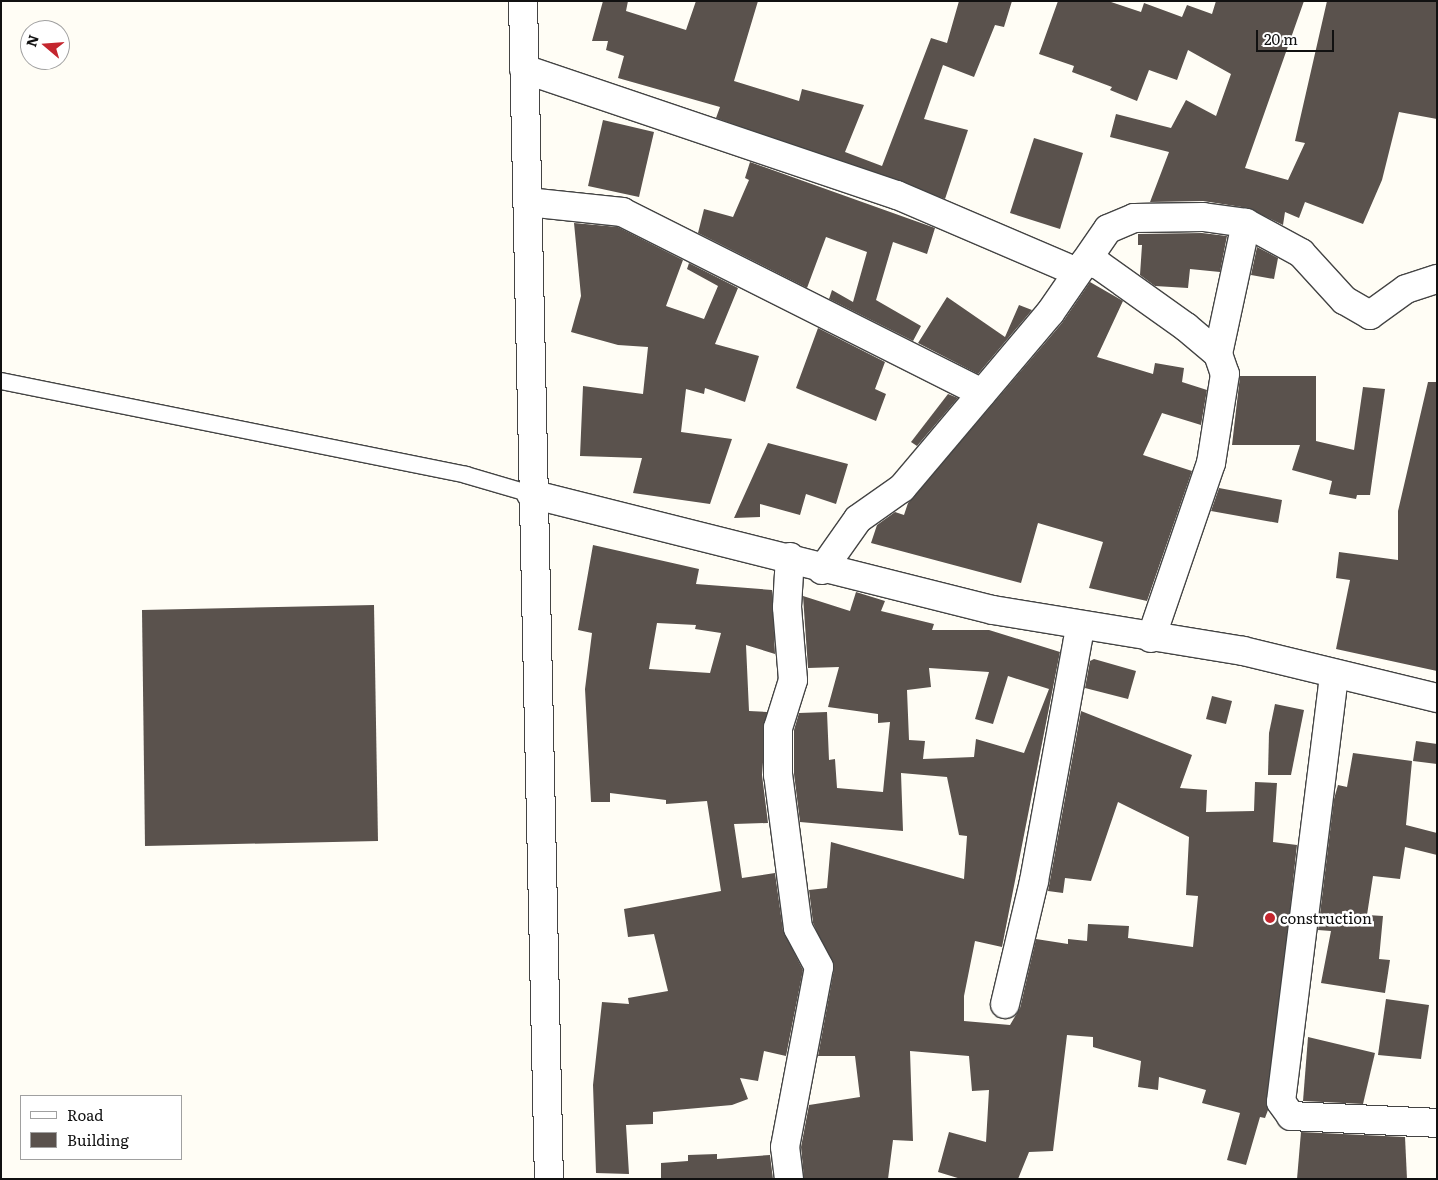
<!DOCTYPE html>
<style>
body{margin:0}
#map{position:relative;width:1438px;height:1180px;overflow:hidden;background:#fffdf5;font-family:Literata,serif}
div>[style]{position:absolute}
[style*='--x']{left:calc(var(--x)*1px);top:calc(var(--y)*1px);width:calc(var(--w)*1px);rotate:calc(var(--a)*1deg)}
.building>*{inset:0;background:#5a524d}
.roads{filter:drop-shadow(1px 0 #444) drop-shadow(-1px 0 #444) drop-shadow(0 1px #444) drop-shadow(0 -1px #444)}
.service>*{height:16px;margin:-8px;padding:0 8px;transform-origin:8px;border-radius:8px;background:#fff}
.minor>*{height:28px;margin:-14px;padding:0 14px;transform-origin:14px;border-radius:14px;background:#fff}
.dots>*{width:14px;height:14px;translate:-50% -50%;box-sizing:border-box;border:2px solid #fff;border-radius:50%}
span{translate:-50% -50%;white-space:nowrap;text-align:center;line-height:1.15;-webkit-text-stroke:5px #fff;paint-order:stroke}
.poi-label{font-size:15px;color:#111}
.left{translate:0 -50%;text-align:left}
.frame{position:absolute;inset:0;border:2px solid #111;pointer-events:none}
.legend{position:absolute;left:20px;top:1095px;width:162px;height:65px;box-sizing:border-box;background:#fff;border:1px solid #a0a0a0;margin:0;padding:6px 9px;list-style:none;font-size:15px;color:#111}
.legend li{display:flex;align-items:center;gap:10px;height:25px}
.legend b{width:25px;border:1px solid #a0a0a0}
.north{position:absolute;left:20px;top:20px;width:50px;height:50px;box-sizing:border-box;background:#fff;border:1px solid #a0a0a0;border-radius:50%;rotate:288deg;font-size:14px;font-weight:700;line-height:20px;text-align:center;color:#111}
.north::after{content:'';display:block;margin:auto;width:18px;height:22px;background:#c4262e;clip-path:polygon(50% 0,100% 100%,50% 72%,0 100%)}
.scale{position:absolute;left:1256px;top:30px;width:78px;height:22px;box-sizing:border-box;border:2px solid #111;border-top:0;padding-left:6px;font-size:15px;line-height:18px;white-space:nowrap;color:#111;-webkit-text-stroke:4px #fff;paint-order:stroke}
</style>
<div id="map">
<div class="building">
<i style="clip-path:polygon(603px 1px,628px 1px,626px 11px,686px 30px,696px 1px,758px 1px,734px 81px,799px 101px,802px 89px,864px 105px,845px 152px,882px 166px,931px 38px,947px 43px,959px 1px,1012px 1px,1004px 27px,995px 25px,974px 77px,943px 65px,924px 119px,968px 130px,945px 199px,716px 118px,720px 107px,618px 78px,624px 56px,606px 50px,608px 41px,592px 41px)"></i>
<i style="clip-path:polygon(1058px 1px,1108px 1px,1141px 12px,1144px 3px,1182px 17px,1187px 5px,1212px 14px,1216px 1px,1304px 1px,1245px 168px,1288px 180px,1305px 143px,1295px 141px,1327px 1px,1437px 1px,1437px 119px,1399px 112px,1382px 180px,1363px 224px,1305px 202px,1299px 218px,1285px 212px,1283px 225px,1248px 208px,1203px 201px,1150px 202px,1169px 152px,1110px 137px,1116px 114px,1171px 128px,1186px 100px,1216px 116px,1231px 74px,1188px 50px,1177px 80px,1149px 70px,1137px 101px,1110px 90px,1112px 87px,1072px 72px,1074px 66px,1039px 54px)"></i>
<i style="clip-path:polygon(603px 120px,654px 132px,639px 197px,588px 186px)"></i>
<i style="clip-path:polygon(1034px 138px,1083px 153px,1060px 229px,1010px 213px)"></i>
<i style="clip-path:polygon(750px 162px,935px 228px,927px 254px,893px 242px,876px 300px,921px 326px,913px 341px,829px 299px,832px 290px,853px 302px,867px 252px,826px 237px,807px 288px,698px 233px,704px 209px,733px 217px,749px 180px,745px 178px)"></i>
<i style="clip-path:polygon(574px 223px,618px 227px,683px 260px,666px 306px,704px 319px,718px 286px,687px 269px,689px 263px,738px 288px,715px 344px,759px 356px,745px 402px,705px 388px,704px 394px,686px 389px,681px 432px,732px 439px,710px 504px,633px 493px,642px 458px,580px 456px,583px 386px,643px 394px,648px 347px,618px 345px,571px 332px,581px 296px)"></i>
<i style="clip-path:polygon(1202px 233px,1227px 236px,1220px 272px,1190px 269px,1188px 288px,1155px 286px,1140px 275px,1142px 245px,1138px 245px,1138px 234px)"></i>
<i style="clip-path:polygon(1257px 247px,1278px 258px,1274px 279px,1251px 275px)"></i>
<i style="clip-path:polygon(1090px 282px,1123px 301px,1097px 357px,1153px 374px,1155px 363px,1184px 368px,1182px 382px,1207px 390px,1201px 425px,1162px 413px,1143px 455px,1192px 471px,1147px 601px,1089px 588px,1103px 542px,1038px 523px,1021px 583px,871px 543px,877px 525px,895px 512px,904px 515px,908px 503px,1062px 323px)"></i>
<i style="clip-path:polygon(947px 297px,1005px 337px,1019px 305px,1032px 310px,978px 374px,918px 343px)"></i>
<i style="clip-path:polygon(818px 328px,885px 362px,875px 389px,886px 394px,876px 421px,796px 388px)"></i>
<i style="clip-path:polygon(1240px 376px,1316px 376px,1316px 441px,1354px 450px,1363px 387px,1385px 389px,1370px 495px,1357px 495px,1356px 499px,1329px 494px,1332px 481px,1292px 470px,1300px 445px,1232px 445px)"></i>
<i style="clip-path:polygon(1428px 382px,1437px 382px,1437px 671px,1336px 649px,1350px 580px,1336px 578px,1339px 552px,1398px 560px,1398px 511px)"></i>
<i style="clip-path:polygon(948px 394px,958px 398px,917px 446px,911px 442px)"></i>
<i style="clip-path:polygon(768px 443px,848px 464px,836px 504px,806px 494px,800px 515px,760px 504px,760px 517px,734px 518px)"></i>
<i style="clip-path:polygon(1219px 488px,1282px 500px,1278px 523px,1211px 511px)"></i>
<i style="clip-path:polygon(evenodd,593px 545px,699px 569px,696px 584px,772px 590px,775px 654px,746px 645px,749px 711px,767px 712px,762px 775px,768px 823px,734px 824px,742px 878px,775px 873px,783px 930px,803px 970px,786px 1056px,764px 1051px,758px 1081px,740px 1078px,748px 1099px,732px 1105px,653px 1112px,653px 1124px,626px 1125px,629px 1174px,596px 1173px,593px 1085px,602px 1002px,629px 1004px,628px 998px,668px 991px,654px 934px,628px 937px,624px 909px,721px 891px,707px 801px,666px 804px,666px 800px,610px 793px,610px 802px,591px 802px,585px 689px,592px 633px,578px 630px,593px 545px,657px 623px,696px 625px,695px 629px,721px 633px,710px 673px,649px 669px,657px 623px)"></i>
<i style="clip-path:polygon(evenodd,856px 592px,885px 601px,881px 611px,934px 624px,932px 630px,989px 630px,1060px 652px,1002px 947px,975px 941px,964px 996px,964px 1021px,1010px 1025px,1020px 1008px,1036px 939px,1068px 944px,1068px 939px,1087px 941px,1088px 924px,1129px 926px,1128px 938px,1193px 947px,1198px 896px,1186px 895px,1189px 837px,1118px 802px,1091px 881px,1065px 878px,1063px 893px,1048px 891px,1081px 711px,1192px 755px,1180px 788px,1207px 790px,1206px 812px,1254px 811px,1255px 782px,1277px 783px,1273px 842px,1297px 845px,1268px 1110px,1265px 1118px,1260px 1117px,1246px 1165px,1227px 1160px,1240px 1113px,1202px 1103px,1206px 1090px,1159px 1077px,1158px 1090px,1138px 1087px,1141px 1061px,1093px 1047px,1093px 1037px,1067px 1035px,1053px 1151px,1029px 1152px,1018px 1179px,961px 1179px,938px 1172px,949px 1132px,986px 1142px,989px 1090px,972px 1091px,969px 1056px,910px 1051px,913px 1141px,893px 1140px,888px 1179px,804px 1179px,801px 1147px,809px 1105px,860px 1097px,855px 1056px,818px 1056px,834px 969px,813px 923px,809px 890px,827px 888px,831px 842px,964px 879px,967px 836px,959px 835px,947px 777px,901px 773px,903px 831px,800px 822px,794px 774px,794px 730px,799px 713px,827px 712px,829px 760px,835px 759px,837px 788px,883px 792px,890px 722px,878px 723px,878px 714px,828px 707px,839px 667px,808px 668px,803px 596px,850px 611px,856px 592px,929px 668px,989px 672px,975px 719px,993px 724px,1008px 676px,1049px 689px,1024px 753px,976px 739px,974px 757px,923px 759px,925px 741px,909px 740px,907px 690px,931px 687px,929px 668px)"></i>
<i style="clip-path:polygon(374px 605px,378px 841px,145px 846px,142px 610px)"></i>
<i style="clip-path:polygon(1094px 659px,1136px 671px,1128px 699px,1085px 688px,1090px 661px)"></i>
<i style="clip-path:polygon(1212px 696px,1232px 701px,1226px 724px,1206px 719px)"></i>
<i style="clip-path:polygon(1275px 704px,1304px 710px,1291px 775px,1268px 775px,1269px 733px)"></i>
<i style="clip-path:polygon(1416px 741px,1437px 744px,1437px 764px,1413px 761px)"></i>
<i style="clip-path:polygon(1353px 753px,1412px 761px,1406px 825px,1437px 833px,1437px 855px,1405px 847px,1400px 879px,1373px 876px,1367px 915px,1383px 916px,1379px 959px,1390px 960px,1385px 993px,1321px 983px,1331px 931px,1318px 930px,1334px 799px,1338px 785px,1347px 787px)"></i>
<i style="clip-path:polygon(1386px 999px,1429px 1005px,1421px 1059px,1378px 1055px)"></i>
<i style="clip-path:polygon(1308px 1037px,1375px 1053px,1363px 1104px,1303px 1101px)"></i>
<i style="clip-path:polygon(1301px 1132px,1405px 1137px,1407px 1179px,1297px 1179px)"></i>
<i style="clip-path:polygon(717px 1154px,717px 1159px,770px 1155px,773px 1179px,661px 1179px,661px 1163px,688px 1161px,688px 1155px)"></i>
</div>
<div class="roads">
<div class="service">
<i style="--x:1;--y:381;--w:474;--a:11.4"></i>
<i style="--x:466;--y:475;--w:68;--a:16.3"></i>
</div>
<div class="minor">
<i style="--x:523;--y:1;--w:1178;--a:88.74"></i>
<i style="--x:524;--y:69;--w:394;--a:18.7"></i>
<i style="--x:897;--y:195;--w:196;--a:23.2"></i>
<i style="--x:527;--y:202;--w:96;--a:6"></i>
<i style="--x:622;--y:212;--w:403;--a:26.7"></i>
<i style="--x:1085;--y:262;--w:14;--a:12"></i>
<i style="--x:1099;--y:265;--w:107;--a:35.5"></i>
<i style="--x:1186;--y:327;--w:42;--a:40.2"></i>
<i style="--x:1218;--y:354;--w:21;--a:71"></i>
<i style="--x:1225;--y:374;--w:90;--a:98.9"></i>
<i style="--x:1211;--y:463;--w:185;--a:108.9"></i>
<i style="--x:1218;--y:354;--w:134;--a:-77.9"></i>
<i style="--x:531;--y:494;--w:476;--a:14.1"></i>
<i style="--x:993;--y:610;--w:253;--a:9.3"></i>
<i style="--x:1243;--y:651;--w:200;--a:13.6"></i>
<i style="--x:822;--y:570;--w:62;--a:-54.8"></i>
<i style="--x:858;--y:519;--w:54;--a:-35.2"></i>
<i style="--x:902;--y:488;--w:229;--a:-49.8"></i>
<i style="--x:1050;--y:313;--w:102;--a:-55.4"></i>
<i style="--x:1108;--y:229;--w:28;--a:-23"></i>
<i style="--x:1134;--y:218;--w:69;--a:-0.8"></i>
<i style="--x:1203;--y:217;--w:43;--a:7.9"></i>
<i style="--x:1246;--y:223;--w:63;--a:28.6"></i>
<i style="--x:1301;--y:253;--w:64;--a:47.5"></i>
<i style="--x:1344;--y:300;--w:30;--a:30"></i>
<i style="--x:1370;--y:315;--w:44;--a:-35.8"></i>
<i style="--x:1406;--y:289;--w:33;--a:-18"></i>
<i style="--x:1334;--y:676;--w:429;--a:97.1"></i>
<i style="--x:1281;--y:1102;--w:17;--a:54"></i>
<i style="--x:1291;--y:1116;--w:146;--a:2.7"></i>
<i style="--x:1005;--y:1004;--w:126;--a:-76.7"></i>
<i style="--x:1034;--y:881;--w:258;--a:-79.7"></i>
<i style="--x:789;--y:1179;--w:32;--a:-97"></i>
<i style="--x:785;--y:1147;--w:183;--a:-79.3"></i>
<i style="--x:819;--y:967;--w:44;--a:-118.3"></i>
<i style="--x:798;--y:928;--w:154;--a:-97.4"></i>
<i style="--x:778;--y:775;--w:47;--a:-90"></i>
<i style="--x:778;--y:728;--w:50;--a:-72.6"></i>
<i style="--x:793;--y:680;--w:73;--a:-94.7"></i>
<i style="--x:787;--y:607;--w:50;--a:-86.6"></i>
</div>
</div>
<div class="dots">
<i style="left:1270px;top:918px;background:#c4262e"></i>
</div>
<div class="poi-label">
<span class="left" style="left:1280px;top:918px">construction</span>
</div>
<div class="frame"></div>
<ul class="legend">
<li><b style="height:6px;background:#fff"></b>Road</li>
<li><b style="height:14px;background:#5a524d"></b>Building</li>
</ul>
<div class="north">N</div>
<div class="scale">20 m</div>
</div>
